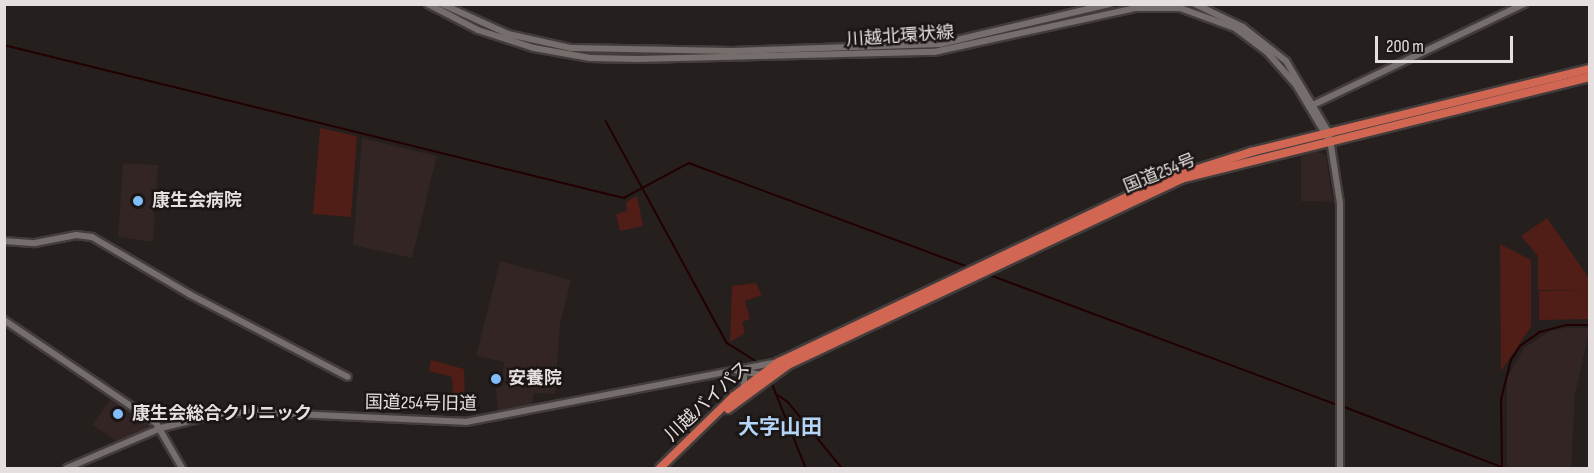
<!DOCTYPE html>
<meta charset="utf-8">
<style>
body{margin:0}
#map{position:relative;width:1594px;height:473px;overflow:hidden;background:#251f1d;font-family:"Sofia Sans Condensed","Noto Sans JP",sans-serif}
div>[style]{position:absolute}
[style*='--x']{left:calc(var(--x)*1px);top:calc(var(--y)*1px);width:calc(var(--w)*1px);rotate:calc(var(--a)*1deg)}
.built>*{inset:0;background:#322523}
.green>*{inset:0;background:#501e16}
.stream>*{height:1.5px;margin:-0.75px;padding:0 0.75px;transform-origin:0.75px;border-radius:0.75px;background:#200}
.roads{filter:drop-shadow(2px 0 #423d3c) drop-shadow(-2px 0 #423d3c) drop-shadow(0 2px #423d3c) drop-shadow(0 -2px #423d3c)}
.secondary>*{height:6px;margin:-3px;padding:0 3px;transform-origin:3px;border-radius:3px;background:#766e6c}
.highway>*{height:8px;margin:-4px;padding:0 4px;transform-origin:4px;border-radius:4px;background:#d16653}
.dots>*{width:16px;height:16px;translate:-50% -50%;box-sizing:border-box;border:3px solid #1b1514;border-radius:50%}
span{translate:-50% -50%;white-space:nowrap;text-align:center;line-height:1.15;-webkit-text-stroke:5px #1b1514;paint-order:stroke}
.street-label{font-size:18px;color:#e5e0df}
.poi-label{font-size:18px;color:#e5e0df;font-weight:700}
.left{translate:0 -50%;text-align:left}
.quarter-label{font-size:21px;color:#b3d5f7;font-weight:700}
.frame{position:absolute;inset:0;border:6px solid #e5e0df;pointer-events:none}
.scale{position:absolute;left:1375px;top:36px;width:138px;height:27px;box-sizing:border-box;border:3px solid #e5e0df;border-top:0;padding-left:8px;font-size:18px;line-height:21px;white-space:nowrap;color:#e5e0df;-webkit-text-stroke:4px #1b1514;paint-order:stroke}
</style>
<div id="map">
<div class="built">
<i style="clip-path:polygon(362px 138px,437px 156px,412px 258px,353px 245px)"></i>
<i style="clip-path:polygon(1315px 151px,1326px 155px,1333px 202px,1301px 201px,1301px 154px)"></i>
<i style="clip-path:polygon(123px 163px,158px 165px,153px 242px,118px 237px)"></i>
<i style="clip-path:polygon(500px 261px,571px 280px,560px 324px,555px 394px,533px 393px,533px 407px,498px 414px,496px 388px,502px 387px,504px 362px,476px 356px)"></i>
<i style="clip-path:polygon(1565px 328px,1590px 328px,1575px 395px,1571px 468px,1513px 468px,1507px 466px,1507px 378px,1524px 348px,1550px 331px)"></i>
<i style="clip-path:polygon(112px 397px,151px 424px,151px 428px,118px 442px,92px 425px)"></i>
</div>
<div class="green">
<i style="clip-path:polygon(320px 128px,357px 136px,351px 217px,313px 214px)"></i>
<i style="clip-path:polygon(637px 196px,643px 226px,620px 231px,616px 214px,627px 211px,626px 202px)"></i>
<i style="clip-path:polygon(1547px 218px,1589px 278px,1589px 291px,1538px 290px,1538px 256px,1521px 236px)"></i>
<i style="clip-path:polygon(1500px 244px,1531px 260px,1531px 327px,1501px 371px)"></i>
<i style="clip-path:polygon(756px 283px,762px 295px,745px 301px,750px 319px,742px 322px,745px 333px,730px 342px,732px 286px)"></i>
<i style="clip-path:polygon(1539px 291px,1588px 291px,1589px 319px,1539px 320px)"></i>
<i style="clip-path:polygon(431px 360px,464px 369px,465px 397px,453px 397px,452px 377px,429px 371px)"></i>
</div>
<div class="stream">
<i style="--x:4;--y:45;--w:639;--a:13.86"></i>
<i style="--x:624;--y:198;--w:74;--a:-28.3"></i>
<i style="--x:689;--y:163;--w:296;--a:20.4"></i>
<i style="--x:606;--y:121;--w:253;--a:61.4"></i>
<i style="--x:727;--y:343;--w:34;--a:32"></i>
<i style="--x:990;--y:275;--w:371;--a:20.5"></i>
<i style="--x:4;--y:317;--w:14;--a:34"></i>
<i style="--x:102;--y:383;--w:43;--a:33.7"></i>
<i style="--x:772;--y:383;--w:92;--a:68.2"></i>
<i style="--x:778;--y:395;--w:12;--a:35"></i>
<i style="--x:788;--y:402;--w:85;--a:50.7"></i>
<i style="--x:1342;--y:406;--w:171;--a:20.9"></i>
<i style="--x:165;--y:429;--w:37;--a:63"></i>
<i style="--x:1502;--y:468;--w:68;--a:-90.8"></i>
<i style="--x:1501;--y:400;--w:41;--a:-76"></i>
<i style="--x:1511;--y:360;--w:17;--a:-57"></i>
<i style="--x:1520;--y:346;--w:24;--a:-35"></i>
<i style="--x:1540;--y:332;--w:27;--a:-15"></i>
<i style="--x:1566;--y:325;--w:24;--a:0"></i>
</div>
<div class="roads">
<div class="secondary">
<i style="--x:428;--y:4;--w:56;--a:27.5"></i>
<i style="--x:478;--y:30;--w:59;--a:17.8"></i>
<i style="--x:534;--y:48;--w:57;--a:10.1"></i>
<i style="--x:590;--y:58;--w:48;--a:1.2"></i>
<i style="--x:638;--y:59;--w:296;--a:-1.4"></i>
<i style="--x:934;--y:52;--w:207;--a:-12.3"></i>
<i style="--x:1136;--y:8;--w:44;--a:0"></i>
<i style="--x:1180;--y:8;--w:59;--a:20"></i>
<i style="--x:1235;--y:28;--w:40;--a:37"></i>
<i style="--x:1267;--y:52;--w:44;--a:48.7"></i>
<i style="--x:1296;--y:85;--w:64;--a:59"></i>
<i style="--x:442;--y:4;--w:72;--a:24.4"></i>
<i style="--x:508;--y:34;--w:65;--a:12.5"></i>
<i style="--x:571;--y:48;--w:161;--a:1.1"></i>
<i style="--x:732;--y:51;--w:208;--a:-1.9"></i>
<i style="--x:940;--y:44;--w:174;--a:-13.3"></i>
<i style="--x:1195;--y:4;--w:53;--a:25.6"></i>
<i style="--x:1243;--y:27;--w:55;--a:38.3"></i>
<i style="--x:1286;--y:61;--w:84;--a:59.2"></i>
<i style="--x:1329;--y:133;--w:71;--a:81.1"></i>
<i style="--x:1340;--y:203;--w:265;--a:90"></i>
<i style="--x:1315;--y:104;--w:232;--a:-25.6"></i>
<i style="--x:4;--y:241;--w:31;--a:4"></i>
<i style="--x:35;--y:243;--w:42;--a:-11"></i>
<i style="--x:76;--y:235;--w:16;--a:7"></i>
<i style="--x:92;--y:237;--w:113;--a:30.4"></i>
<i style="--x:189;--y:294;--w:179;--a:27.6"></i>
<i style="--x:4;--y:320;--w:184;--a:34.1"></i>
<i style="--x:156;--y:423;--w:52;--a:60"></i>
<i style="--x:738;--y:371;--w:8;--a:45"></i>
<i style="--x:744;--y:377;--w:11;--a:90"></i>
<i style="--x:740;--y:371;--w:23;--a:10"></i>
<i style="--x:67;--y:468;--w:102;--a:-23.1"></i>
<i style="--x:161;--y:428;--w:55;--a:-13.8"></i>
<i style="--x:214;--y:415;--w:35;--a:-5"></i>
<i style="--x:249;--y:412;--w:217;--a:2.6"></i>
<i style="--x:466;--y:422;--w:318;--a:-10.9"></i>
</div>
<div class="highway">
<i style="--x:728;--y:409;--w:74;--a:-36.3"></i>
<i style="--x:788;--y:365;--w:435;--a:-25.3"></i>
<i style="--x:1181;--y:179;--w:422;--a:-14"></i>
<i style="--x:660;--y:468;--w:103;--a:-44.2"></i>
<i style="--x:734;--y:396;--w:56;--a:-37.1"></i>
<i style="--x:779;--y:362;--w:422;--a:-25.4"></i>
<i style="--x:1160;--y:181;--w:96;--a:-17.7"></i>
<i style="--x:1251;--y:152;--w:349;--a:-13.8"></i>
</div>
</div>
<div class="dots">
<i style="left:138px;top:201px;background:#80bdfa"></i>
<i style="left:496px;top:379px;background:#80bdfa"></i>
<i style="left:118px;top:414px;background:#80bdfa"></i>
</div>
<div class="street-label">
<span style="left:900px;top:37px;rotate:-4deg">川越北環状線</span>
<span style="left:1160px;top:174px;rotate:-22deg">国道254号</span>
<span style="left:708px;top:402px;rotate:-43deg">川越バイパス</span>
<span style="left:421px;top:404px;rotate:1deg">国道254号旧道</span>
</div>
<div class="poi-label">
<span class="left" style="left:152px;top:201px">康生会病院</span>
<span class="left" style="left:508px;top:379px">安養院</span>
<span class="left" style="left:132px;top:414px">康生会総合クリニック</span>
</div>
<div class="quarter-label">
<span style="left:780px;top:428px">大字山田</span>
</div>
<div class="frame"></div>
<div class="scale">200 m</div>
</div>
